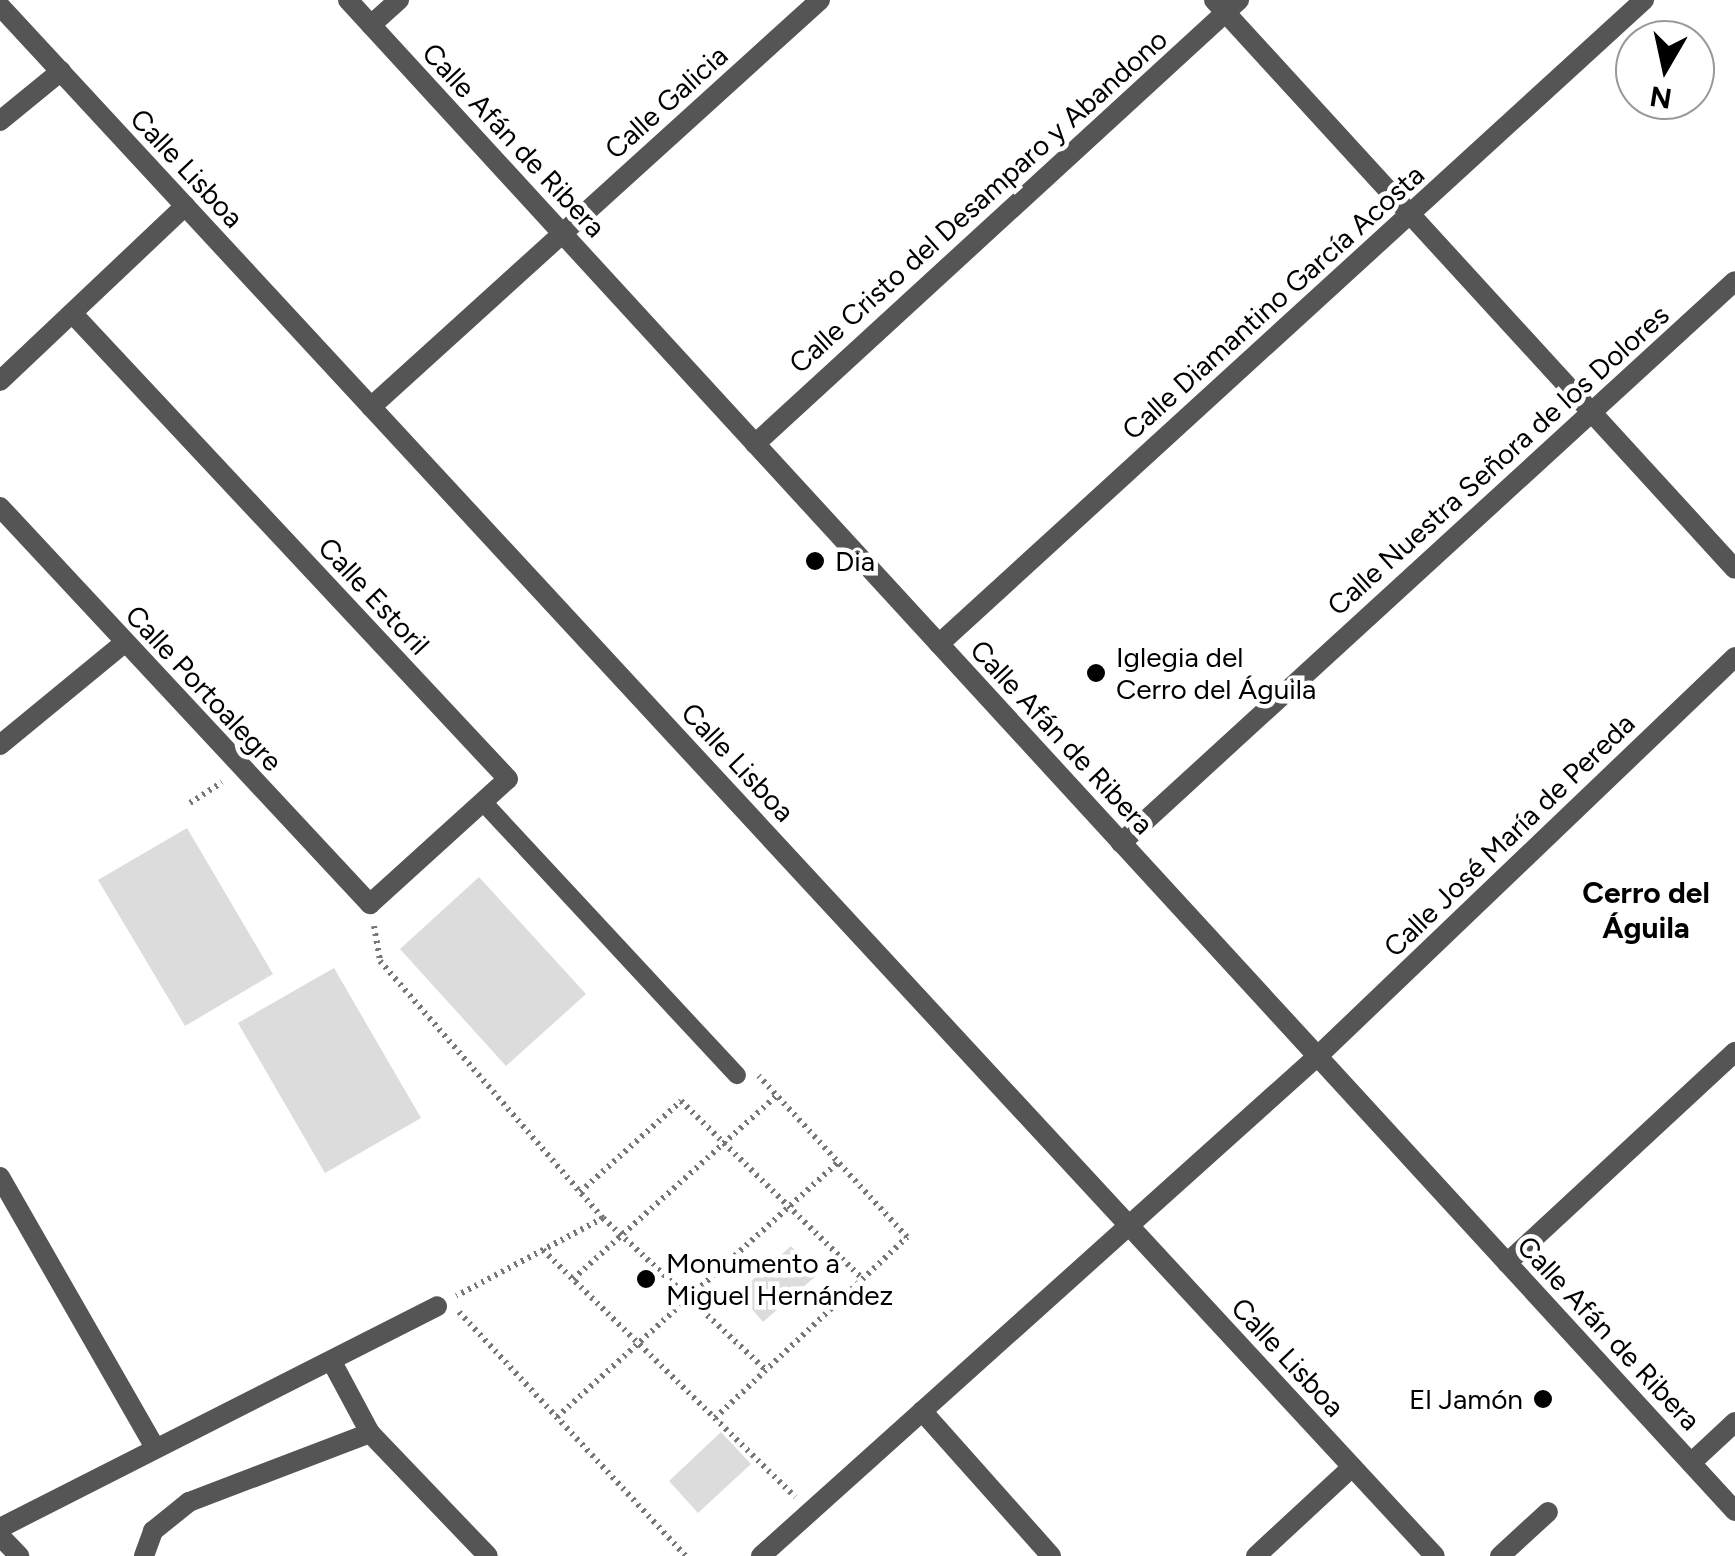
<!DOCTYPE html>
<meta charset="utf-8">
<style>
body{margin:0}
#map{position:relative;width:1735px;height:1556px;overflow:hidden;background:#fff;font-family:Figtree,sans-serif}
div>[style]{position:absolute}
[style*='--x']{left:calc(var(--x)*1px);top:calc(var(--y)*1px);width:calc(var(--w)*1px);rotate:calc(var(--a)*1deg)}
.green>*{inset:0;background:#dcdcdc}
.path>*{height:6px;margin-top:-3px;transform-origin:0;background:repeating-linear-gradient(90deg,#777 0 2.5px,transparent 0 7.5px)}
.lane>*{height:18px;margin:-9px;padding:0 9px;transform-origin:9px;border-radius:9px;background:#555}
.street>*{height:20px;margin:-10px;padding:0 10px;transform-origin:10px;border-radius:10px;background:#555}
.dots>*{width:28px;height:28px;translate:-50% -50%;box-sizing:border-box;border:5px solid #fff;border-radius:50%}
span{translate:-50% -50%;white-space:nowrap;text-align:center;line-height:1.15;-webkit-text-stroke:9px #fff;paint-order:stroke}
.street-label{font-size:28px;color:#000}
.poi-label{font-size:28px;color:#000}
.left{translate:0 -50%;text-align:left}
.right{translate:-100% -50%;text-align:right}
.neighbourhood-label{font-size:30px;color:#000;font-weight:700}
.north{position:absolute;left:1615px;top:20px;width:100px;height:100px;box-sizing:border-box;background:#fff;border:2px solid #999;border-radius:50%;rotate:189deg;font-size:28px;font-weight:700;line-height:40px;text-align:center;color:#000}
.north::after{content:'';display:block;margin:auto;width:35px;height:45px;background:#000;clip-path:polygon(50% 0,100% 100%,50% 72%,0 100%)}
</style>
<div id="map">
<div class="green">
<i style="clip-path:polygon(187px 828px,273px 974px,185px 1026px,98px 880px)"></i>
<i style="clip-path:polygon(479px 877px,586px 994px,506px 1066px,400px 949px)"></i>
<i style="clip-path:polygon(334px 968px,421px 1118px,325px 1173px,238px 1023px)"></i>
<i style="clip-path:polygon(791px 1246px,817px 1275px,763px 1322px,738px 1293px)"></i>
<i style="clip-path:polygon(721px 1432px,751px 1464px,698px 1513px,669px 1481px)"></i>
</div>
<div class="path">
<i style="--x:190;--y:803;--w:38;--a:-33"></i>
<i style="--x:374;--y:926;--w:36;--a:80"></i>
<i style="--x:380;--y:961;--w:340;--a:49.1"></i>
<i style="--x:603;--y:1218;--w:166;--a:152"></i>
<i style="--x:580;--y:1192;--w:136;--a:-42"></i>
<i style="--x:681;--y:1101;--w:255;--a:44.4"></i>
<i style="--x:603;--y:1218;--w:223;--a:43"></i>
<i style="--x:543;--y:1250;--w:353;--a:44.4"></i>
<i style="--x:573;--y:1279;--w:273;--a:-42"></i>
<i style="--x:459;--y:1312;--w:333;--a:47.1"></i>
<i style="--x:557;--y:1417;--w:379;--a:-42.2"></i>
<i style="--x:715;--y:1418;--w:264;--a:-43.3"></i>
<i style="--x:907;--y:1237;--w:219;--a:-132.6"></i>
</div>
<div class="lane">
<i style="--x:483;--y:802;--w:373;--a:47.1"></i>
</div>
<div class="street">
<i style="--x:348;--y:0;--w:2051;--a:47.45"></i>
<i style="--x:1214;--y:0;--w:771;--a:47.52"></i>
<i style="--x:0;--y:6;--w:2112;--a:47.21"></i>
<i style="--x:371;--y:25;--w:38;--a:-42"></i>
<i style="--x:0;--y:121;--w:79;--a:-39.3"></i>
<i style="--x:0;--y:381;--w:255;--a:-43.4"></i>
<i style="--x:371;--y:407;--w:606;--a:-42.19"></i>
<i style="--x:755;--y:444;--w:657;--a:-42.53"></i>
<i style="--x:0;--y:507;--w:543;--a:47.02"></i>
<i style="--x:370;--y:904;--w:186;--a:-42.2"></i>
<i style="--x:508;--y:779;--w:637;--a:-133.09"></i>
<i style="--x:939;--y:644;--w:955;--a:-42.41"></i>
<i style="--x:0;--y:745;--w:161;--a:-39.4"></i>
<i style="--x:1121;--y:843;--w:832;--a:-42.47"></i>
<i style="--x:0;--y:1177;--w:308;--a:60.2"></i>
<i style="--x:1507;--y:1263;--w:311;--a:-42.8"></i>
<i style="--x:332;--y:1362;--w:81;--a:61.8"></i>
<i style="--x:370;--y:1433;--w:170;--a:46.2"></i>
<i style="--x:922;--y:1411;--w:194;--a:48.3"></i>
<i style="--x:1691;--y:1463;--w:60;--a:-43"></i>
<i style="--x:0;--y:1528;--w:490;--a:-26.9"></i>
<i style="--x:0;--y:1536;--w:28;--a:46"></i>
<i style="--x:144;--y:1556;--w:27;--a:-70"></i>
<i style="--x:153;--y:1531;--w:46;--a:-38.9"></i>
<i style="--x:189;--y:1502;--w:194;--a:-20.9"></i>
<i style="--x:761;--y:1556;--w:753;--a:-41.93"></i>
<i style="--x:1321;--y:1053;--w:573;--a:-43.73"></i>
<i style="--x:1256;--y:1556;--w:131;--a:-42.8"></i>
<i style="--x:1500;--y:1556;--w:65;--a:-42.5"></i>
</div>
<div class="dots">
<i style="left:815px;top:561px;background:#000"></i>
<i style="left:1096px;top:673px;background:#000"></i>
<i style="left:646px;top:1279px;background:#000"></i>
<i style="left:1543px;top:1399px;background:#000"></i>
</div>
<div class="street-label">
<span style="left:666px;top:102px;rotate:-42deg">Calle Galicia</span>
<span style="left:514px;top:140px;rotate:47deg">Calle Afán de Ribera</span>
<span style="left:187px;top:168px;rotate:47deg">Calle Lisboa</span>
<span style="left:978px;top:201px;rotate:-42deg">Calle Cristo del Desamparo y Abandono</span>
<span style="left:1273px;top:302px;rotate:-42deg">Calle Diamantino García Acosta</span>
<span style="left:1498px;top:460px;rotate:-42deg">Calle Nuestra Señora de los Dolores</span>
<span style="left:374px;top:596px;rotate:47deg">Calle Estoril</span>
<span style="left:204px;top:688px;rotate:47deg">Calle Portoalegre</span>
<span style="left:1062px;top:737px;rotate:47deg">Calle Afán de Ribera</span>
<span style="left:738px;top:762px;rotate:47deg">Calle Lisboa</span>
<span style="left:1509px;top:835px;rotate:-44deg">Calle José María de Pereda</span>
<span style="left:1609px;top:1333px;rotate:47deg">Calle Afán de Ribera</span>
<span style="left:1288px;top:1357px;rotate:47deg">Calle Lisboa</span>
</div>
<div class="poi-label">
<span class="left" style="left:835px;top:561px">Dia</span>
<span class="left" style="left:1116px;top:673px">Iglegia del<br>Cerro del Águila</span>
<span class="left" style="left:666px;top:1279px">Monumento a<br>Miguel Hernández</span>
<span class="right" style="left:1523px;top:1399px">El Jamón</span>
</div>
<div class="neighbourhood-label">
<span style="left:1646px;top:910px">Cerro del<br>Águila</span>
</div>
<div class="north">N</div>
</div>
